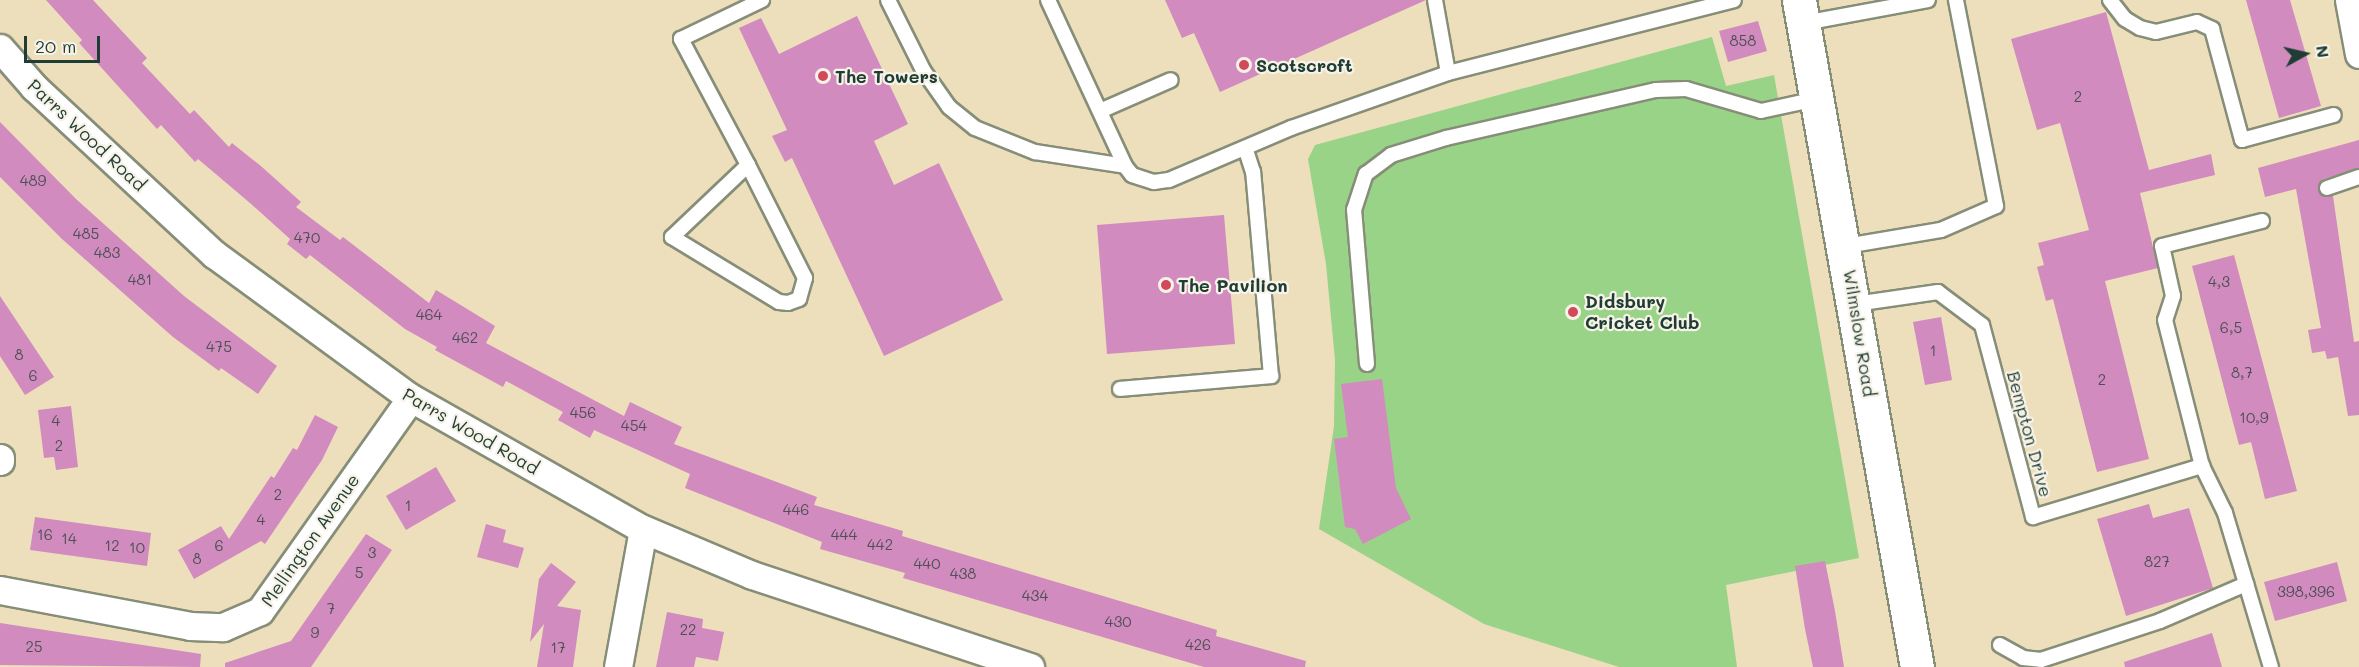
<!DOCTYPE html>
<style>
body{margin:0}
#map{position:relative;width:2359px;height:667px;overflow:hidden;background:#eddebc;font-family:Mali,sans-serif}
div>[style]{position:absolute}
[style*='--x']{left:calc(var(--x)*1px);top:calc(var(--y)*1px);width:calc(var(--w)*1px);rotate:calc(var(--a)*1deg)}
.green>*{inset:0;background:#98d387}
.building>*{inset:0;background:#d28bbe}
.roads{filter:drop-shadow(2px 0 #868e78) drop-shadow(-2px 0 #868e78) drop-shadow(0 2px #868e78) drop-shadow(0 -2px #868e78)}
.lane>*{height:14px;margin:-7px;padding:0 7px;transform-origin:7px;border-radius:7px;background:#fff}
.street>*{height:27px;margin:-13.5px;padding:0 13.5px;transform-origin:13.5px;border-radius:13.5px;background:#fff}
.primary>*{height:33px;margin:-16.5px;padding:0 16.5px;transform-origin:16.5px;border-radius:16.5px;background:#fff}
.dots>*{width:16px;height:16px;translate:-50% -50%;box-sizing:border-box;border:3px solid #f7f3e8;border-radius:50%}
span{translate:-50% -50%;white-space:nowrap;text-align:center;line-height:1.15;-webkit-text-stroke:4.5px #f7f3e8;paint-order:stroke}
.number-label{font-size:15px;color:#4c5056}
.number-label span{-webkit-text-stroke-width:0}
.poi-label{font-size:18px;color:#1f3d34;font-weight:700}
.left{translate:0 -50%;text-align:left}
.street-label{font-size:18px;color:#1f3d34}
.north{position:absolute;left:2275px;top:24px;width:60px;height:60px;-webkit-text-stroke:4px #f7f3e8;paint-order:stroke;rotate:82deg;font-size:16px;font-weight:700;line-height:24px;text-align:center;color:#1f3d34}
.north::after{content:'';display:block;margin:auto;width:21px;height:27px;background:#1f3d34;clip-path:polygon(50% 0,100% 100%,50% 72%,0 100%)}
.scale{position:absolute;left:24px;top:36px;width:76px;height:27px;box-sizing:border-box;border:3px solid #1f3d34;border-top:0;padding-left:8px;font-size:18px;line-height:21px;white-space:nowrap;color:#1f3d34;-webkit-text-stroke:4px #f7f3e8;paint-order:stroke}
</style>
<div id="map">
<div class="green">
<i style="clip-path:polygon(1712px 37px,1726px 86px,1774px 75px,1859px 558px,1726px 585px,1737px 667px,1619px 667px,1484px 624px,1319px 529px,1334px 426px,1335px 360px,1326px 264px,1308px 159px,1315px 145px)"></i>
</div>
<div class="building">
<i style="clip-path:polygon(46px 0,93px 0,147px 58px,142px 63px,190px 114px,194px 110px,229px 147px,232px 143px,262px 167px,301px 202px,296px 207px,340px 240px,343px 237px,429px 303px,436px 290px,495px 326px,486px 343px,624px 416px,630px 402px,682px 427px,674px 444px,817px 497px,814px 505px,903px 531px,902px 536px,1217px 630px,1216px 636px,1306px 661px,1305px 667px,1204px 667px,903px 578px,905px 573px,820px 549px,822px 542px,685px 488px,690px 474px,594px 430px,590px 438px,558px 420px,563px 412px,506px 381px,503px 387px,435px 350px,437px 347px,405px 329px,310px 255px,306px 259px,287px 244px,290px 239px,250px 203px,198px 159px,195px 162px,161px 125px,157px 129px,79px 43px,82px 40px)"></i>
<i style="clip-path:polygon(1165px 0,1426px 0,1220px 92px,1194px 33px,1182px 38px)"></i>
<i style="clip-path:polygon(2246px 0,2290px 0,2321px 106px,2279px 118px)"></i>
<i style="clip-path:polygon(2106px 12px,2149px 170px,2211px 154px,2215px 175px,2140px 193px,2158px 268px,2105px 281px,2149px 459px,2097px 472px,2053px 299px,2046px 301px,2037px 267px,2044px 265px,2038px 243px,2089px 230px,2060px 123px,2037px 130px,2011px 39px)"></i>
<i style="clip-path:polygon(857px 16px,908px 124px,874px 141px,894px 185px,939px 163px,1003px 300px,884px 356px,792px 158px,785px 162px,772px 136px,787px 130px,739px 28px,761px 18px,779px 54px)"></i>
<i style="clip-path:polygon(1758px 21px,1767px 51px,1728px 62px,1719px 31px)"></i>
<i style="clip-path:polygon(0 122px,76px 199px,184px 296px,277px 366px,258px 394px,221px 368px,219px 371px,173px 337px,62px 239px,0 177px)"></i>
<i style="clip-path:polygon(2359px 140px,2359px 168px,2324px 179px,2318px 187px,2322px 195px,2333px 196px,2354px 342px,2359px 341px,2359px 415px,2348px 416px,2338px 357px,2327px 359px,2325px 351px,2312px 353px,2308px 330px,2321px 328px,2296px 189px,2265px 197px,2258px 168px)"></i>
<i style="clip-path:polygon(1224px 215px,1235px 344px,1107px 354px,1097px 225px)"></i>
<i style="clip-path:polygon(2234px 255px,2297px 491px,2265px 499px,2251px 442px,2239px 445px,2192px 266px)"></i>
<i style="clip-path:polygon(0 296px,54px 377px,25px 395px,0 356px)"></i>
<i style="clip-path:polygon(1941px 317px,1952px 380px,1925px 385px,1913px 322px)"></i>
<i style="clip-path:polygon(1382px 379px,1396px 488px,1411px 519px,1363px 544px,1355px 529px,1345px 527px,1334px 439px,1348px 437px,1341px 384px)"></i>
<i style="clip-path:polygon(71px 406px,78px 467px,56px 470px,54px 457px,44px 458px,38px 410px)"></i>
<i style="clip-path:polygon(315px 415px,338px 427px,322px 460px,265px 544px,261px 541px,194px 579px,178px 550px,221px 526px,229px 539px,271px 476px,274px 478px,293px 448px,297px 450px)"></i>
<i style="clip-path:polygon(436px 467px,456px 501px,406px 530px,386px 496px)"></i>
<i style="clip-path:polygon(2149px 504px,2153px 518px,2189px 508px,2213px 588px,2126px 616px,2097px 519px)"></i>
<i style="clip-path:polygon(35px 517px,151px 533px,147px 566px,30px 550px)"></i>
<i style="clip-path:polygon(486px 524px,506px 530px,503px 542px,524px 548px,518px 568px,477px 557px)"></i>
<i style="clip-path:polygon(366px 534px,392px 550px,311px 667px,225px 667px,225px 663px,291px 641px)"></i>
<i style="clip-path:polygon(1825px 561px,1835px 611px,1844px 667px,1813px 667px,1805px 629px,1795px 566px)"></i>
<i style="clip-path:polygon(2337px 562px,2347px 601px,2275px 621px,2264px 582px)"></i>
<i style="clip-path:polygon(551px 563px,576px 582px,557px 606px,581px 610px,573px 667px,537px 667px,544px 624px,530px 642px,539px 579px)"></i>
<i style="clip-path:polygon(667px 612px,703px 619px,702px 628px,724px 632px,718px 661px,696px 657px,694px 667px,656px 667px)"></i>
<i style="clip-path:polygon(0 623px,201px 654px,200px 667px,0 665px)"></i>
<i style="clip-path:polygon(2212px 633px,2222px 667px,2125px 667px,2124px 662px)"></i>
</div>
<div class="roads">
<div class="lane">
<i style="--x:888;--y:0;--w:78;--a:63.4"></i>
<i style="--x:923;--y:70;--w:45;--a:54.9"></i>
<i style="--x:949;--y:107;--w:33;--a:39"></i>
<i style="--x:975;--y:128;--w:65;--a:21.8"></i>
<i style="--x:1035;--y:152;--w:91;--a:8.8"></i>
<i style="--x:1048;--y:0;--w:183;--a:65.1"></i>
<i style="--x:1125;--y:166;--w:11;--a:52"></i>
<i style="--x:1132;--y:175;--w:23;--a:18"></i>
<i style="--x:1154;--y:182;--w:15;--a:-8"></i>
<i style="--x:1169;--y:180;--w:133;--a:-23.1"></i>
<i style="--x:1291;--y:128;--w:166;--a:-19.3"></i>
<i style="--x:1448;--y:73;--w:295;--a:-14.3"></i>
<i style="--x:1435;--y:0;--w:74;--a:79.9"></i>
<i style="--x:2110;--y:0;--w:24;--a:52"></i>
<i style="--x:2125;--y:19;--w:17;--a:31"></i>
<i style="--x:2140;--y:28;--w:16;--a:14"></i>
<i style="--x:2156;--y:32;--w:42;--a:-13.7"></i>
<i style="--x:2197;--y:22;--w:17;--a:25"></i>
<i style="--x:2212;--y:29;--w:115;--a:74.9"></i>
<i style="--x:2242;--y:140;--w:95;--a:-15.2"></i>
<i style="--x:1804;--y:23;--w:126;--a:-10.5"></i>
<i style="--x:1100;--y:111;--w:77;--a:-23.6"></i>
<i style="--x:748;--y:165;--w:105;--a:136.5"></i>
<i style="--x:672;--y:237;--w:125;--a:31.3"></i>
<i style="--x:779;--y:302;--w:9;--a:6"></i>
<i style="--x:788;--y:303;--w:12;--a:-20"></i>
<i style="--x:799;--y:299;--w:22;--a:-74"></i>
<i style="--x:805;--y:278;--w:127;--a:-116.8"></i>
<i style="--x:748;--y:165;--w:143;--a:-118"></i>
<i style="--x:681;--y:39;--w:90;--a:-25.7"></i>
<i style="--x:2327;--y:188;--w:34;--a:-19"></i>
<i style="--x:2262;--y:221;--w:103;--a:166"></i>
<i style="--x:2162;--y:246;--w:51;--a:77.6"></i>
<i style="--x:2173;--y:296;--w:25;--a:108"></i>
<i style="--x:2165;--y:320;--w:151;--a:75.8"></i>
<i style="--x:2202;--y:466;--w:52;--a:63.9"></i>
<i style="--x:2225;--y:513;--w:161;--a:73.4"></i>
<i style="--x:1846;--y:246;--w:96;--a:-9.6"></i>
<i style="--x:1941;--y:230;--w:60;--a:-23.6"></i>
<i style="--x:1996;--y:206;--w:210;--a:-101"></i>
<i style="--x:1855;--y:304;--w:84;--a:-8.2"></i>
<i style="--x:1938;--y:292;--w:55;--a:36.9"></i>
<i style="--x:1982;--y:325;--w:199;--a:75.1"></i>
<i style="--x:2033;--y:517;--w:177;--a:-16.8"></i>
<i style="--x:1367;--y:364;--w:155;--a:-94.8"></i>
<i style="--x:1354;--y:210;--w:38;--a:-72"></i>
<i style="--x:1366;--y:174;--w:31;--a:-37"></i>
<i style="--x:1391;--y:155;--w:58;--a:-17.2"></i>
<i style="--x:1446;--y:138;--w:215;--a:-12.9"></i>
<i style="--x:1656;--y:90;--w:30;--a:-2"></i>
<i style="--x:1686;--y:89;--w:78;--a:16.3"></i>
<i style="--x:1761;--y:111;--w:56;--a:-12.3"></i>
<i style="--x:1120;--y:389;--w:152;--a:-4.9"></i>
<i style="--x:1271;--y:376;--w:205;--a:-95"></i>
<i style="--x:1253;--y:172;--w:25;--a:-108"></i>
<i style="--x:2000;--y:645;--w:26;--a:29"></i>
<i style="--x:2023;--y:658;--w:18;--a:6"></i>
<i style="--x:2041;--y:660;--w:125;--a:-18.1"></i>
<i style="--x:2160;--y:621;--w:94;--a:-23.3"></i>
</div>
<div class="street">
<i style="--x:2349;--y:0;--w:55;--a:79.5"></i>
<i style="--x:0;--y:48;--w:52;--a:48.9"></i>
<i style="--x:34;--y:87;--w:246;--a:42.9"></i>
<i style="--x:214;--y:254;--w:244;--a:36.2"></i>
<i style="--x:411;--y:398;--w:266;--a:29.5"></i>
<i style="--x:643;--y:529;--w:118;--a:22.9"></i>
<i style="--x:752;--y:575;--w:293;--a:18.3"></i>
<i style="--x:0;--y:458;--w:3;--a:90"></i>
<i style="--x:0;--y:590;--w:193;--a:10.7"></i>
<i style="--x:190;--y:626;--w:33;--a:2"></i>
<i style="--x:223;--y:627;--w:40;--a:-23.4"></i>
<i style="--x:260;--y:611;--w:261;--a:-54.7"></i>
<i style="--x:618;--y:667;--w:140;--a:-79.7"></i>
</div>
<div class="primary">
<i style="--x:1799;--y:0;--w:677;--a:79.97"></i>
</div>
</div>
<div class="dots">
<i style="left:1244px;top:65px;background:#d1495b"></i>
<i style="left:823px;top:76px;background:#d1495b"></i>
<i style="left:1166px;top:285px;background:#d1495b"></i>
<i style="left:1573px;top:312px;background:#d1495b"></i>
</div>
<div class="number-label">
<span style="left:1743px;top:41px">858</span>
<span style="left:2078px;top:97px">2</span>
<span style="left:33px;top:181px">489</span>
<span style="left:86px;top:234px">485</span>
<span style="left:307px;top:238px">470</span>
<span style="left:107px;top:253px">483</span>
<span style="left:140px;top:280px">481</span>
<span style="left:2219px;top:282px">4,3</span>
<span style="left:429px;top:315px">464</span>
<span style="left:2231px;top:328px">6,5</span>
<span style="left:465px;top:338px">462</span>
<span style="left:219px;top:347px">475</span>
<span style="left:1933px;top:351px">1</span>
<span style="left:19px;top:355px">8</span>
<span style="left:2242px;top:373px">8,7</span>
<span style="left:33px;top:376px">6</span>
<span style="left:2102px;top:380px">2</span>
<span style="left:583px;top:413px">456</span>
<span style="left:2254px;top:418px">10,9</span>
<span style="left:56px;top:421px">4</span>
<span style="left:634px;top:426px">454</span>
<span style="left:59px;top:446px">2</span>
<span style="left:278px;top:495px">2</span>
<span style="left:408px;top:506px">1</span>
<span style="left:796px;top:510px">446</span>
<span style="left:261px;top:520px">4</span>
<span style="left:45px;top:535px">16</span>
<span style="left:844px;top:535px">444</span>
<span style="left:69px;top:539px">14</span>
<span style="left:880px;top:545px">442</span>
<span style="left:112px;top:546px">12</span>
<span style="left:219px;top:546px">6</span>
<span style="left:137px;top:548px">10</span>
<span style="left:372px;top:553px">3</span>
<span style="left:197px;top:559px">8</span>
<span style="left:2157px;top:562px">827</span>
<span style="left:927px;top:564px">440</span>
<span style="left:359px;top:573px">5</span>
<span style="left:963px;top:574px">438</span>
<span style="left:2306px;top:592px">398,396</span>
<span style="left:1035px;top:596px">434</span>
<span style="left:331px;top:609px">7</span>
<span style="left:1118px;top:622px">430</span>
<span style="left:688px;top:630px">22</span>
<span style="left:315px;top:633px">9</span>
<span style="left:1198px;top:645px">426</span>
<span style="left:34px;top:647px">25</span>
<span style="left:558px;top:648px">17</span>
</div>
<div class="poi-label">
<span class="left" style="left:1256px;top:65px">Scotscroft</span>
<span class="left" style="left:835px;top:76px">The Towers</span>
<span class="left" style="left:1178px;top:285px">The Pavilion</span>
<span class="left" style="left:1585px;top:312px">Didsbury<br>Cricket Club</span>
</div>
<div class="street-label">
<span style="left:87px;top:135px;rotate:43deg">Parrs Wood Road</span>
<span style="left:1860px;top:333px;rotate:81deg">Wilmslow Road</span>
<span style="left:471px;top:431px;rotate:30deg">Parrs Wood Road</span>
<span style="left:2030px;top:434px;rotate:75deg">Bempton Drive</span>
<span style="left:310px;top:540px;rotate:-55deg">Mellington Avenue</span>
</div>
<div class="north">N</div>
<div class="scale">20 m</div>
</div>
